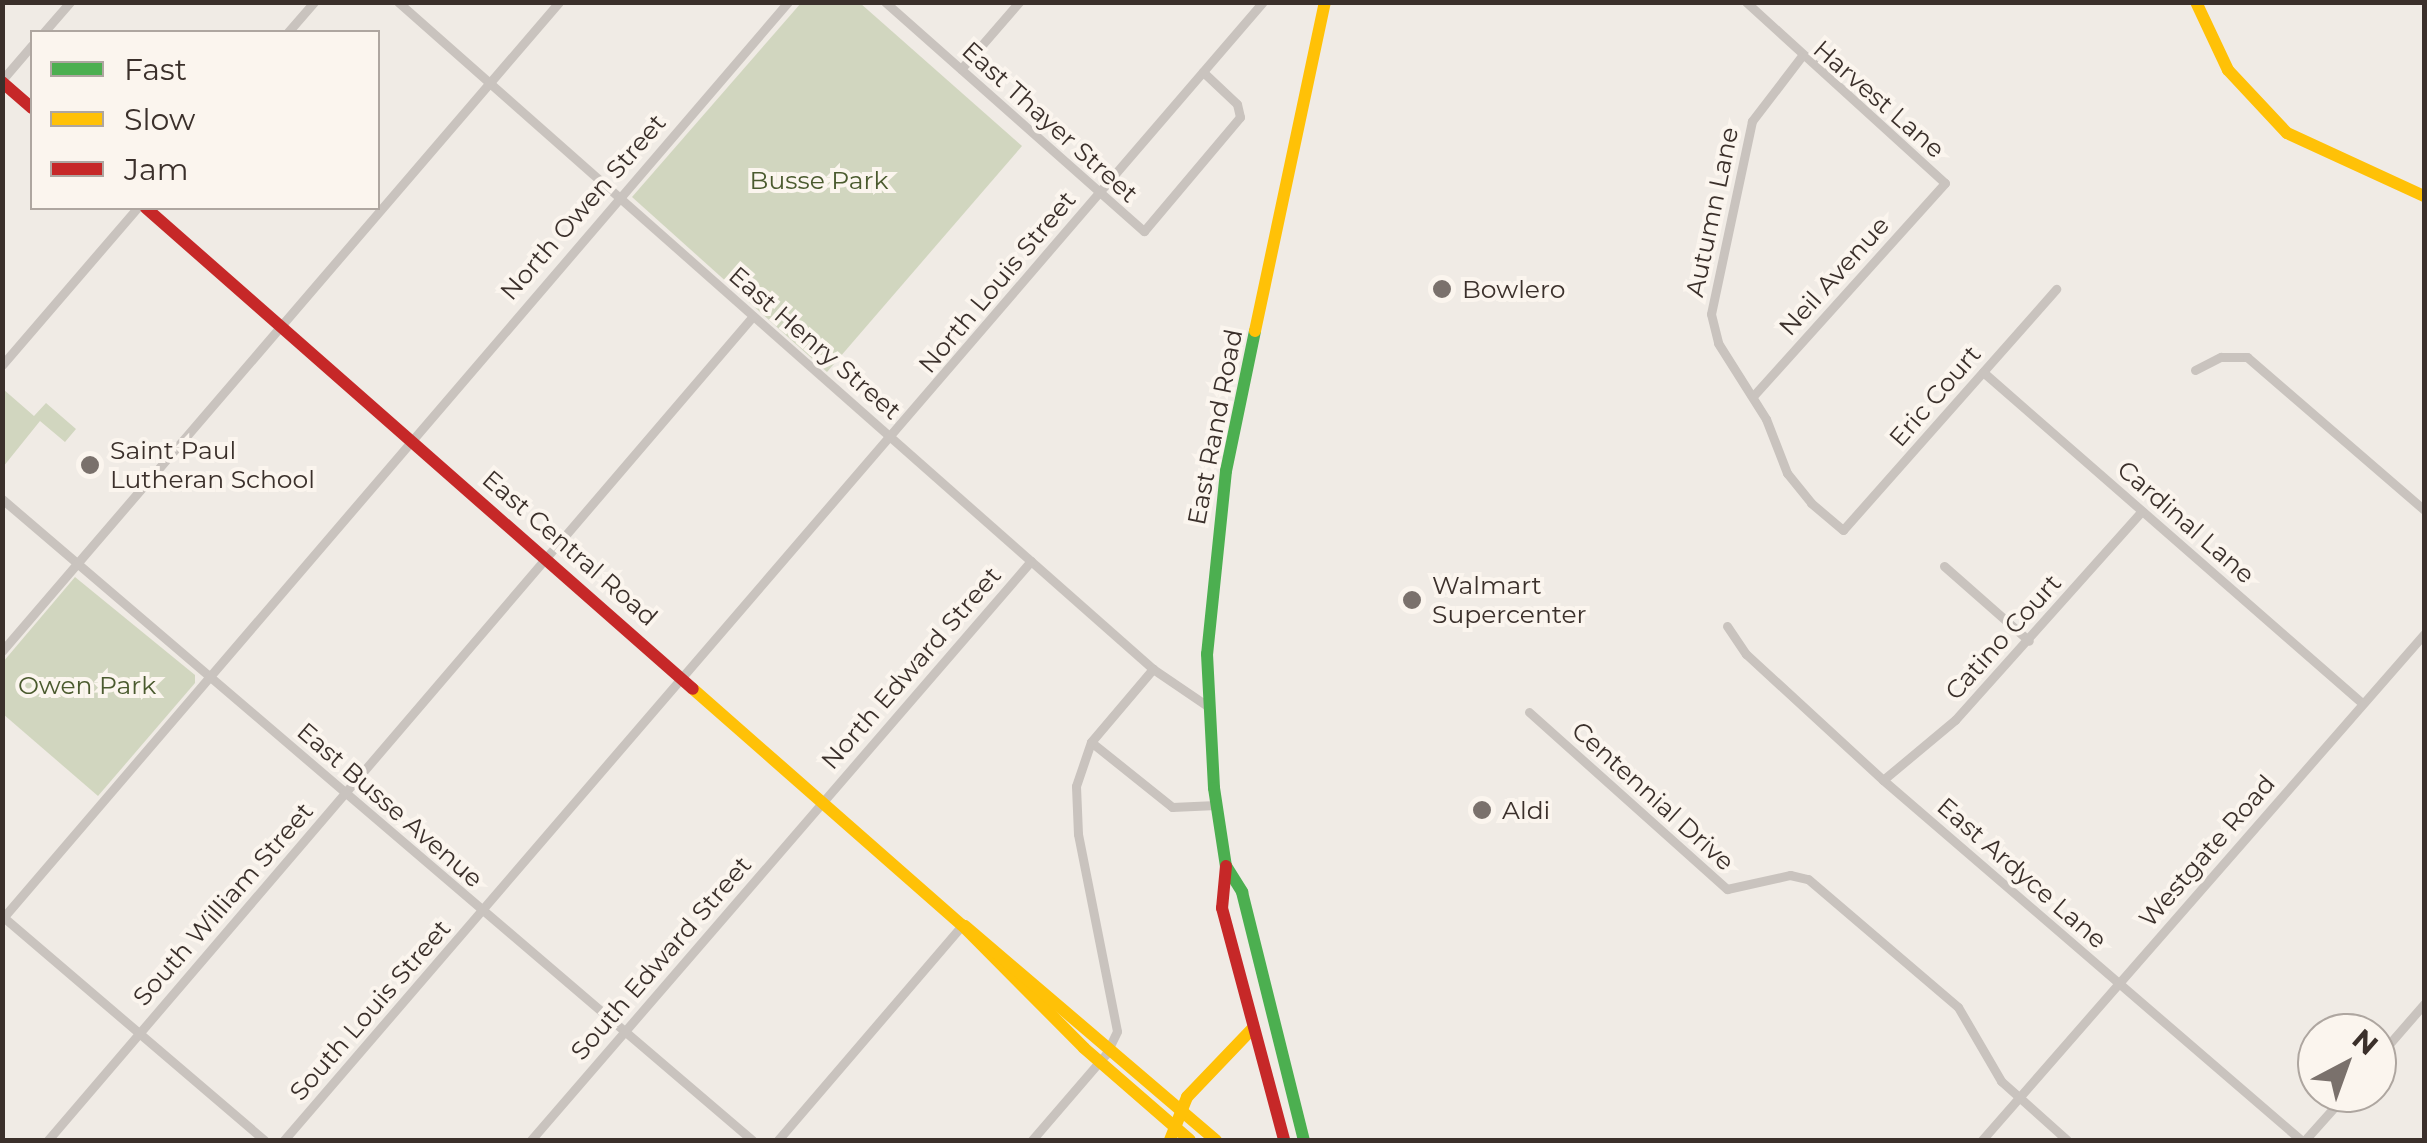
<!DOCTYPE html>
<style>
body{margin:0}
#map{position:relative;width:2427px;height:1143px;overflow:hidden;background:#f0ebe5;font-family:Montserrat,sans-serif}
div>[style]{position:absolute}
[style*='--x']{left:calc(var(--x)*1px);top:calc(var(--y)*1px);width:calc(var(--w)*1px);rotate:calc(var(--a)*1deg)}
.green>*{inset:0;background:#d1d6bf}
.street>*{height:9px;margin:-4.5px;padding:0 4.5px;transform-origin:4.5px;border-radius:4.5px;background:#c9c3be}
.fast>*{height:12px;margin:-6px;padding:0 6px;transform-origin:6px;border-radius:6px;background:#4caf50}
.slow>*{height:12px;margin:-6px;padding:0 6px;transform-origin:6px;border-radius:6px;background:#ffc107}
.jam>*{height:12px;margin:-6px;padding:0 6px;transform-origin:6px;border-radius:6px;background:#c62828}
.dots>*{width:28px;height:28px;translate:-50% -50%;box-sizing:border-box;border:5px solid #fbf5ee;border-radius:50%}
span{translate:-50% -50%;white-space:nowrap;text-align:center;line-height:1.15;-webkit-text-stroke:8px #fbf5ee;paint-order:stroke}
.street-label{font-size:25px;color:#3b302b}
.park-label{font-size:25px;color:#4a5a2e}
.poi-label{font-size:25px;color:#3b302b}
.left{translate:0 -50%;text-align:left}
.frame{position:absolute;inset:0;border:5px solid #3b302b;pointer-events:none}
.legend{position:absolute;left:30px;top:30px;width:350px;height:180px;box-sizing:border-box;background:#fbf5ee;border:2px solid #aea6a0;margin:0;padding:12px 18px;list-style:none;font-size:30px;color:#3b302b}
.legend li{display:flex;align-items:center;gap:20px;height:50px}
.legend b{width:50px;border:2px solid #aea6a0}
.north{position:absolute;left:2297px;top:1013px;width:100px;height:100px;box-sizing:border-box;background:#fbf5ee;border:2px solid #aea6a0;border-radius:50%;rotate:41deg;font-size:28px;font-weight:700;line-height:40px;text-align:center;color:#3b302b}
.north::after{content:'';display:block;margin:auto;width:35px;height:45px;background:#7a716c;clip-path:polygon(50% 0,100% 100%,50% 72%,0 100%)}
</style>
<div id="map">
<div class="green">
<i style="clip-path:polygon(801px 3px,860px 3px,1022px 146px,827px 372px,632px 197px)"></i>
<i style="clip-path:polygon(3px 389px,34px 416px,46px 403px,76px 429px,65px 442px,40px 421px,3px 467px)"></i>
<i style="clip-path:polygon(75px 577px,195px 675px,195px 683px,98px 796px,3px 714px,3px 662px)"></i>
</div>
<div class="street">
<i style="--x:398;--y:2;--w:1007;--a:41.46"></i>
<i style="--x:1153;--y:669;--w:68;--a:34.2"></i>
<i style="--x:885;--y:2;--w:346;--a:41.5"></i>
<i style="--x:1144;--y:231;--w:149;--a:-49.9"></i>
<i style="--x:1240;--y:117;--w:13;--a:-103"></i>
<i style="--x:1237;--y:104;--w:47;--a:-136.7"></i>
<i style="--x:1746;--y:2;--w:269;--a:42.3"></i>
<i style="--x:1945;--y:183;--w:287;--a:132"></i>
<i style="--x:44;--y:32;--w:40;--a:-49"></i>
<i style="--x:288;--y:32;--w:40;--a:-49"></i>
<i style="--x:1801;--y:57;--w:81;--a:127.4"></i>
<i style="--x:1752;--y:121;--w:197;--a:102"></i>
<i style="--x:1711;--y:314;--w:30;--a:76"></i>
<i style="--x:1718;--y:343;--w:90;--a:57.7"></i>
<i style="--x:1766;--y:419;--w:58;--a:68.7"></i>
<i style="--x:1787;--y:473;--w:38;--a:51"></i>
<i style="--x:1811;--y:503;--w:42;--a:40.2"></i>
<i style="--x:1843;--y:530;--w:322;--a:-48.5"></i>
<i style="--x:961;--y:69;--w:89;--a:-49.1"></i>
<i style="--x:2;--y:80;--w:46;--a:-49.4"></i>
<i style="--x:2;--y:365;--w:207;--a:-49.3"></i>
<i style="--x:2195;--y:370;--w:29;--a:-27"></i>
<i style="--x:2221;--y:357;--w:26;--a:0"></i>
<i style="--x:2247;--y:357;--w:234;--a:40.8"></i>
<i style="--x:1983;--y:372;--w:503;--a:41.13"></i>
<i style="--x:2;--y:499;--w:987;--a:40.52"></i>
<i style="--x:1944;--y:566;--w:113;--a:41.4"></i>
<i style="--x:1727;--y:626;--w:34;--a:56"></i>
<i style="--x:1746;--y:654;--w:186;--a:42.6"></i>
<i style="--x:1883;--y:780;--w:552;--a:40.74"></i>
<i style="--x:2;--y:651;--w:855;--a:-49.36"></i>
<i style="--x:1529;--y:712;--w:266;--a:41.8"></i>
<i style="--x:1727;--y:889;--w:65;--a:-12.5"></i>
<i style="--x:1790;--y:875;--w:18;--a:13"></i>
<i style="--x:1808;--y:879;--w:197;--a:40.5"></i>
<i style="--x:1958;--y:1007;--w:86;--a:59.8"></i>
<i style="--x:2001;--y:1081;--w:89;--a:41.8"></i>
<i style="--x:1091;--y:742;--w:104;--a:38.7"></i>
<i style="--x:1172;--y:807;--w:44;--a:-2.6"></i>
<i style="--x:1883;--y:780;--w:94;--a:-39.8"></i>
<i style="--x:1955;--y:720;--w:280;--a:-48.2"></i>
<i style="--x:2;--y:916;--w:345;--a:40.5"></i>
<i style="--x:2;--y:919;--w:1208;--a:-49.4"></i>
<i style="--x:2377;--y:1058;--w:72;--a:-49"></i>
<i style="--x:48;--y:1140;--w:1084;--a:-49.45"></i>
<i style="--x:284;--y:1140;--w:1501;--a:-49.3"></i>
<i style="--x:531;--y:1140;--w:765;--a:-49.19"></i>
<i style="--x:778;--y:1140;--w:283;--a:-49.4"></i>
<i style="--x:1032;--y:1140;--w:113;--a:-49.3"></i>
<i style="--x:1106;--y:1054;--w:25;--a:-64"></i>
<i style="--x:1117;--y:1031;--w:201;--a:-101.2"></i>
<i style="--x:1078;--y:834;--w:48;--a:-92.4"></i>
<i style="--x:1076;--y:786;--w:46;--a:-71.2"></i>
<i style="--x:1091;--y:742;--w:96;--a:-49.7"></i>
<i style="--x:1982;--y:1140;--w:672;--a:-48.86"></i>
<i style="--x:2305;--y:1140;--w:63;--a:-48.2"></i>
</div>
<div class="fast">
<i style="--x:1255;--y:331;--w:143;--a:101.7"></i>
<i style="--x:1226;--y:471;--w:184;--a:95.9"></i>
<i style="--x:1207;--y:654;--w:134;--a:87"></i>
<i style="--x:1214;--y:788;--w:79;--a:81.3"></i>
<i style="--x:1226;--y:866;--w:31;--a:58"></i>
<i style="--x:1242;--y:892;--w:256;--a:76"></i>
</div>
<div class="slow">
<i style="--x:2196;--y:2;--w:75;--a:64.8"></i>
<i style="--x:2228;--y:70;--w:86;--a:46.9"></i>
<i style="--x:2287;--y:133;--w:151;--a:24.7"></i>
<i style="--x:1255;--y:331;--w:336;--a:-78"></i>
<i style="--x:693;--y:689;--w:358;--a:41.3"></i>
<i style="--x:962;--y:925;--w:173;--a:45.2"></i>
<i style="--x:1084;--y:1048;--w:140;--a:41"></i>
<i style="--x:965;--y:926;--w:330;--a:40.5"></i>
<i style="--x:1170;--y:1140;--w:46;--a:-68.4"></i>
<i style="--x:1187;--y:1097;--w:95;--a:-46.3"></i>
</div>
<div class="jam">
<i style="--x:2;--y:82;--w:40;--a:41"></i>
<i style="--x:146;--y:208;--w:728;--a:41.33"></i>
<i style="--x:1226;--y:866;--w:42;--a:95.4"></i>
<i style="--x:1222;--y:908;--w:240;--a:75"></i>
</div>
<div class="dots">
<i style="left:1442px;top:289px;background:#7a716c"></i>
<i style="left:90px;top:465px;background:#7a716c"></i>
<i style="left:1412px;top:600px;background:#7a716c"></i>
<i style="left:1482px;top:810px;background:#7a716c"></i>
</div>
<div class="street-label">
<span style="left:1879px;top:99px;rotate:41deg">Harvest Lane</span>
<span style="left:1050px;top:122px;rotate:42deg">East Thayer Street</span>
<span style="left:583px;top:207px;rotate:-49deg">North Owen Street</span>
<span style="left:1712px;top:212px;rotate:-78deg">Autumn Lane</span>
<span style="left:1834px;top:276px;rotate:-48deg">Neil Avenue</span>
<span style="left:997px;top:282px;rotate:-50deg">North Louis Street</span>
<span style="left:815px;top:343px;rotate:41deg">East Henry Street</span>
<span style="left:1935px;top:396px;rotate:-49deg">Eric Court</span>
<span style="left:1215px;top:427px;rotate:-79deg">East Rand Road</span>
<span style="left:2186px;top:522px;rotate:41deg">Cardinal Lane</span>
<span style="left:570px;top:548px;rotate:41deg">East Central Road</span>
<span style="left:2003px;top:637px;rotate:-48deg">Catino Court</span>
<span style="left:911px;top:668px;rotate:-49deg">North Edward Street</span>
<span style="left:1653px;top:796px;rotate:42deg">Centennial Drive</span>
<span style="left:390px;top:805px;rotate:41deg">East Busse Avenue</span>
<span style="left:2207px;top:851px;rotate:-49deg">Westgate Road</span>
<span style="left:2022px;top:873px;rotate:41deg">East Ardyce Lane</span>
<span style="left:223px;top:904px;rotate:-49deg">South William Street</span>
<span style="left:661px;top:958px;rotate:-49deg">South Edward Street</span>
<span style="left:370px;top:1010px;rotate:-49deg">South Louis Street</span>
</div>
<div class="park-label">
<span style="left:819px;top:180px">Busse Park</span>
<span style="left:87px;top:685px">Owen Park</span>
</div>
<div class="poi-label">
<span class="left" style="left:1462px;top:289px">Bowlero</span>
<span class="left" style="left:110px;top:465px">Saint Paul<br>Lutheran School</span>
<span class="left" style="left:1432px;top:600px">Walmart<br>Supercenter</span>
<span class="left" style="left:1502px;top:810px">Aldi</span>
</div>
<div class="frame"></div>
<ul class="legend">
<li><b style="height:12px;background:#4caf50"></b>Fast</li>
<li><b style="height:12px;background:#ffc107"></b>Slow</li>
<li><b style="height:12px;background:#c62828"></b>Jam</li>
</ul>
<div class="north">N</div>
</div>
